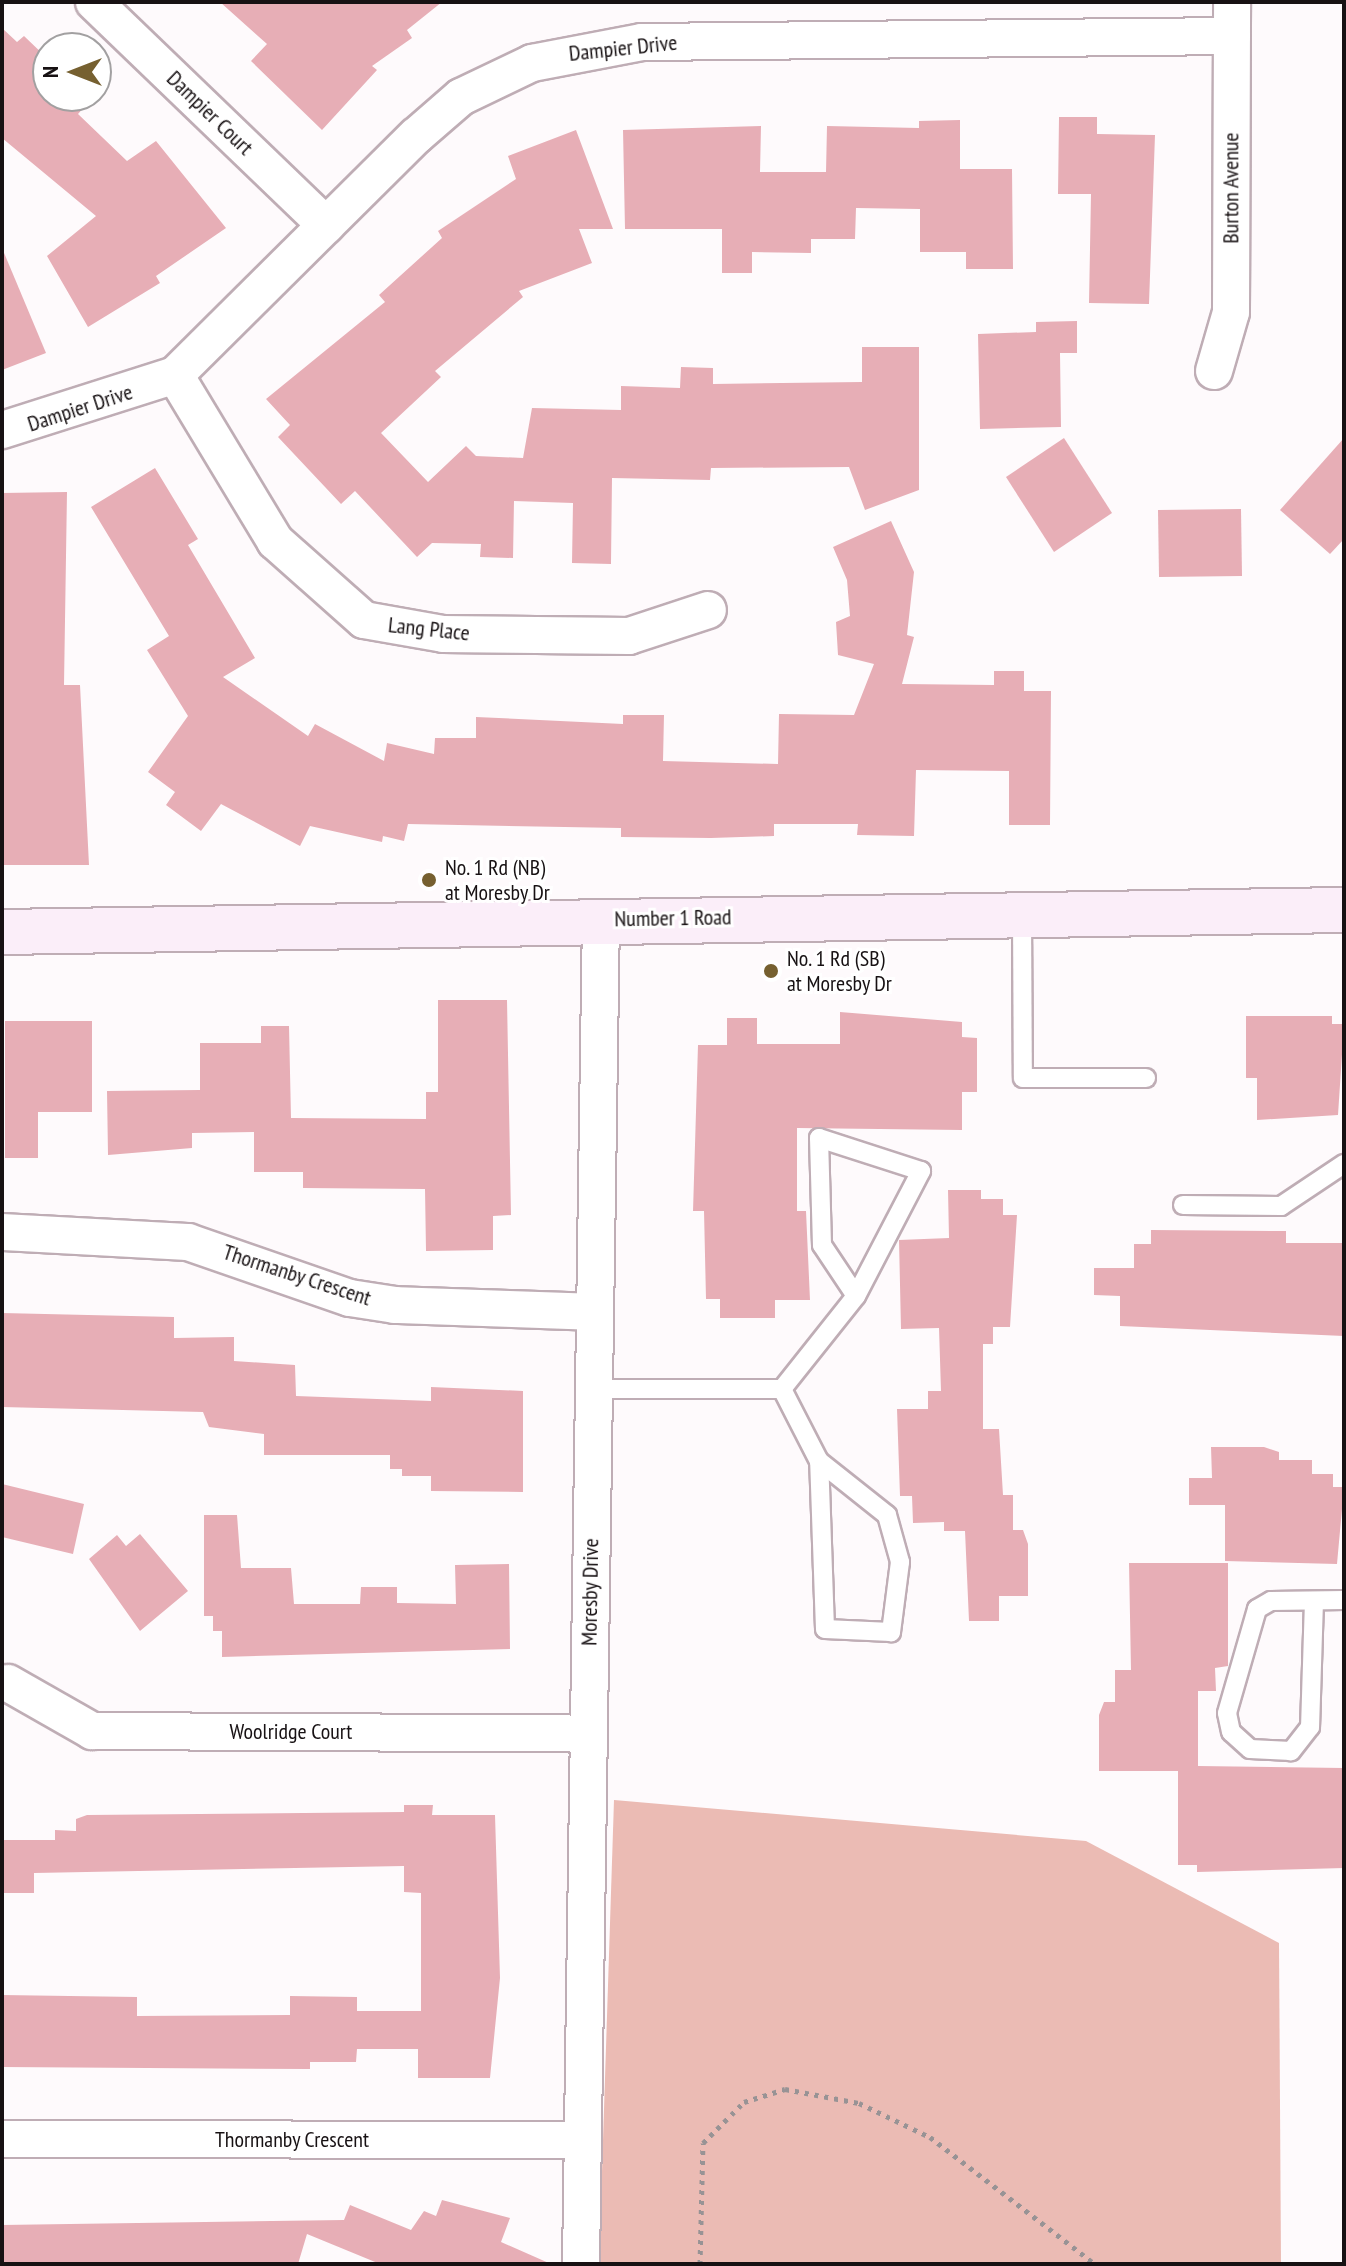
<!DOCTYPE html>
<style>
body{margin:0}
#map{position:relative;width:1346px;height:2266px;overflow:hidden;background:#fefafc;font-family:"PT Sans Narrow",sans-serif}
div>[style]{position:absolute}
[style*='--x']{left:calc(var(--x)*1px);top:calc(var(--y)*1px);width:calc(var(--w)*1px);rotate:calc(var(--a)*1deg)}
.green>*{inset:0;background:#ebbbb4}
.building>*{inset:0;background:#e7aeb6}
.path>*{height:5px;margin-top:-2.5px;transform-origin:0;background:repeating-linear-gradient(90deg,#989395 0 4px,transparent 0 10px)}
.roads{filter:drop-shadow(2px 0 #bfadb5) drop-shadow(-2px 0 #bfadb5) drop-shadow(0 2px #bfadb5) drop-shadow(0 -2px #bfadb5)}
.lane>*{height:18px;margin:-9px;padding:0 9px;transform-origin:9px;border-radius:9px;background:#fff}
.street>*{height:36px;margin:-18px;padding:0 18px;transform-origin:18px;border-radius:18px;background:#fff}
.secondary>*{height:44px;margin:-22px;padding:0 22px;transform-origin:22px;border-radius:22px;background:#fbeef9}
.dots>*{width:22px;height:22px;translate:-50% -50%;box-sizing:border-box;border:4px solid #fff;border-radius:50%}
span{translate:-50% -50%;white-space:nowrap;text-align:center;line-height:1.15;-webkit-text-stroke:6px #fff;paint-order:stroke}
.street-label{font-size:22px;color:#171113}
.poi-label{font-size:22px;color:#171113}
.left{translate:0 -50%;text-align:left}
.frame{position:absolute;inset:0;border:4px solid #171113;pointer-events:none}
.north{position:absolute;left:32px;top:32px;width:80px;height:80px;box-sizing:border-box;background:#fff;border:2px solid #a2a0a1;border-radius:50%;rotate:270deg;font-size:22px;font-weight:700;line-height:32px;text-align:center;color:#171113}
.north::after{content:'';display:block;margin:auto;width:28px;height:36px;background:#766030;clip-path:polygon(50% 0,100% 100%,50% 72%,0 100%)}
</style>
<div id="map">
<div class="green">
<i style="clip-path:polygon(614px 1800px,1086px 1841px,1279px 1943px,1281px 2264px,599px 2264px)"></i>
</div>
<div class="building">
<i style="clip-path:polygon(220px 2px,442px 2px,407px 30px,412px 38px,372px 66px,377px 70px,322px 130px,251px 61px,267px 44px)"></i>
<i style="clip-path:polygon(2px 28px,17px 42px,24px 36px,48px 59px,48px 96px,94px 96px,78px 114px,127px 161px,156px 141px,226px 228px,156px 276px,160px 283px,88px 327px,47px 256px,96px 216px,2px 138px)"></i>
<i style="clip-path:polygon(1059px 117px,1097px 117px,1097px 134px,1155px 135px,1149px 304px,1089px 303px,1091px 194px,1058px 194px)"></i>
<i style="clip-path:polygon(960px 120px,960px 169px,1012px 169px,1013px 269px,966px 269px,966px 252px,920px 252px,920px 209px,856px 208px,855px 239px,811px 239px,811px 253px,752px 252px,752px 273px,722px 273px,722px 229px,625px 229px,623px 130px,761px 126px,760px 172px,826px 172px,827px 126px,919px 128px,919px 121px)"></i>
<i style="clip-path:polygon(576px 130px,613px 229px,579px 229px,592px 263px,519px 291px,523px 297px,435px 371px,441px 377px,381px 433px,428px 482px,466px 446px,476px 456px,523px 458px,532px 408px,621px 410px,621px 386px,680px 388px,681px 367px,713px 368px,713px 384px,862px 382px,862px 347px,919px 347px,919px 490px,865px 510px,849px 467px,711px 468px,710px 480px,612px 478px,611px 564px,572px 563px,573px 503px,514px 501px,513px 558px,480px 557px,481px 544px,432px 543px,417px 557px,355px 491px,341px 504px,278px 437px,290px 425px,266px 399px,385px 302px,379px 295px,442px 238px,438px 231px,516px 179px,508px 156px)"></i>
<i style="clip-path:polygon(2px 248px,46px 353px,2px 370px)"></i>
<i style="clip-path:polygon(1077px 321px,1077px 353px,1060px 353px,1061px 427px,980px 429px,978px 334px,1036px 332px,1036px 322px)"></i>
<i style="clip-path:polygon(1064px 438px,1112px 513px,1054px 552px,1006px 477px)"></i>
<i style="clip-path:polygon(1344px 438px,1344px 539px,1330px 554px,1280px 510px)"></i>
<i style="clip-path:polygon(155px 468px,198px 539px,188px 545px,255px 658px,223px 677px,308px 736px,315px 724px,384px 761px,387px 743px,434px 754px,435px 738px,476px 738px,476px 717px,623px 724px,623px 715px,664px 715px,663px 761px,778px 764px,779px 714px,854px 715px,874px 664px,838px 655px,836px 622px,850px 616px,847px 580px,833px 547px,891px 521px,914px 572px,907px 635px,914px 637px,902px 684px,994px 685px,994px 671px,1024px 671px,1024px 691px,1051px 691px,1050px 825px,1009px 825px,1009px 771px,916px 770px,914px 836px,857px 835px,858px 824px,774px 824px,774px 836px,711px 838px,621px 837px,621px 828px,408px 824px,404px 841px,383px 836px,382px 842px,310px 826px,300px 846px,221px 804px,201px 831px,166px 805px,175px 792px,148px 772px,188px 716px,147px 650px,169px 636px,91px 507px)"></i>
<i style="clip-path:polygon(67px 492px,64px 685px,80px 685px,89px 865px,2px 865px,2px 493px)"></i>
<i style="clip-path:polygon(1241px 509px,1242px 576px,1159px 577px,1158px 510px)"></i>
<i style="clip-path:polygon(438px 1000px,507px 1000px,511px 1215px,493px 1216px,493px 1250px,426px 1251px,425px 1189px,303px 1188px,303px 1172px,254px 1172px,254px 1132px,192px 1133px,192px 1148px,108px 1155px,107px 1091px,200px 1090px,200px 1043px,261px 1043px,261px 1026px,289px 1026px,291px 1118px,426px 1119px,426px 1092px,438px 1092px)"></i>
<i style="clip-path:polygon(840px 1012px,962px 1022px,962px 1037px,977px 1038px,977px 1092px,962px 1092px,962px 1130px,797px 1128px,797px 1211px,806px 1211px,810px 1300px,775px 1300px,775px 1318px,720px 1318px,720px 1299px,706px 1299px,704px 1211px,693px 1211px,698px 1045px,727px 1045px,727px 1018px,757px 1018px,757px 1044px,840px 1044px)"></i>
<i style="clip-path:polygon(1246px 1016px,1332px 1016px,1332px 1024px,1344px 1024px,1338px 1115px,1257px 1120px,1257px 1078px,1246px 1078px)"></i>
<i style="clip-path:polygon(5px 1021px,92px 1021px,92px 1112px,38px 1112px,38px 1158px,5px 1158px)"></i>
<i style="clip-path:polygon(948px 1190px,981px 1190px,981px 1199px,1003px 1199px,1003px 1215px,1017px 1215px,1010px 1327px,993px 1327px,993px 1344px,983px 1344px,983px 1429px,999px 1429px,1003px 1495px,1013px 1495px,1013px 1530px,1023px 1530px,1028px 1544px,1028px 1596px,999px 1596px,999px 1621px,969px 1621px,965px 1531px,944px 1531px,944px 1522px,913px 1523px,912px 1496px,900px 1496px,897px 1409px,928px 1409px,928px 1391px,941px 1391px,939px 1328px,901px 1329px,899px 1240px,949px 1238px)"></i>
<i style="clip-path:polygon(1151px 1230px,1286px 1231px,1286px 1243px,1344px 1243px,1344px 1336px,1120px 1326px,1120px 1296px,1094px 1295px,1094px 1268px,1134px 1268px,1134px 1244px,1151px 1244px)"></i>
<i style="clip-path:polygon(2px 1313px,174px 1317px,174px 1338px,234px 1337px,234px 1361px,295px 1365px,296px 1396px,431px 1401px,431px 1387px,523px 1391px,523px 1492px,431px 1491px,431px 1476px,402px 1476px,402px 1469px,390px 1469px,390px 1455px,264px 1455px,264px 1434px,209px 1427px,203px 1412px,2px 1407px)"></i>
<i style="clip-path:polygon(1211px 1447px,1264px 1447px,1279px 1452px,1279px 1460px,1312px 1460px,1312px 1474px,1333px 1474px,1333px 1487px,1344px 1487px,1337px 1564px,1225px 1561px,1225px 1505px,1189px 1505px,1189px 1478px,1212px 1478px)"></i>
<i style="clip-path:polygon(2px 1484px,84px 1504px,73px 1554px,2px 1537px)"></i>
<i style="clip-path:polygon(204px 1515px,237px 1515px,241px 1568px,291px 1568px,294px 1604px,360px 1604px,361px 1587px,397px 1587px,397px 1603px,456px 1604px,455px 1565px,509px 1564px,510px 1649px,222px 1657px,222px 1631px,213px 1631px,213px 1616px,204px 1616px)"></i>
<i style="clip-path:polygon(140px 1534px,188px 1591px,140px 1631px,89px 1559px,117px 1535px,126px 1546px)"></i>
<i style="clip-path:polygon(1129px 1563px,1228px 1563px,1228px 1666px,1215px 1668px,1216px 1691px,1198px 1691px,1198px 1766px,1344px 1768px,1344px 1868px,1197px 1872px,1197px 1865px,1178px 1865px,1178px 1771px,1099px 1771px,1099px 1715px,1104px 1702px,1115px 1702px,1115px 1670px,1131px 1670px)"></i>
<i style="clip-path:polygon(404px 1805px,433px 1805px,432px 1815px,495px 1815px,500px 1978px,490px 2078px,418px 2078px,418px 2049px,357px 2049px,356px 2062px,310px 2062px,310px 2069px,2px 2067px,2px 1995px,137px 1997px,137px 2016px,290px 2015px,290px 1996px,357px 1997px,357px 2011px,421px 2011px,421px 1893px,404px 1892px,404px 1866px,34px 1873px,34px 1893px,2px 1893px,2px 1840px,55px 1840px,55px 1830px,76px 1831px,76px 1819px,87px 1815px,404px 1812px)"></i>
<i style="clip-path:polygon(442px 2200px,510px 2218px,501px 2242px,551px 2264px,380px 2264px,307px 2234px,298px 2264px,2px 2264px,2px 2225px,344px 2220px,350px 2205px,411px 2230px,424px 2211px,436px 2216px)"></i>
</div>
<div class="path">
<i style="--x:700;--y:2264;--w:121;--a:-88.6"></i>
<i style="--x:703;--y:2143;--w:58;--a:-45"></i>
<i style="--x:744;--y:2102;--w:43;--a:-17.6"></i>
<i style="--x:785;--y:2089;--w:75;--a:10.7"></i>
<i style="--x:859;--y:2103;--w:79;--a:25.6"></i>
<i style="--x:930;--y:2137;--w:208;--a:37.6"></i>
</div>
<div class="roads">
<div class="lane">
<i style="--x:1022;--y:914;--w:164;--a:89.7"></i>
<i style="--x:1023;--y:1078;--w:123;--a:0"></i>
<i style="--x:1183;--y:1205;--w:98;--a:0.6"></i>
<i style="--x:1281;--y:1206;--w:76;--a:-33.7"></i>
<i style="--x:594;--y:1389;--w:188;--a:0"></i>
<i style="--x:782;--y:1389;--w:119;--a:-51.5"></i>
<i style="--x:856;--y:1296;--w:141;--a:-62.5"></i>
<i style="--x:921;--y:1171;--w:107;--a:-162.1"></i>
<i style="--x:819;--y:1138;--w:107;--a:88.4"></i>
<i style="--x:822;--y:1245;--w:61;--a:56.3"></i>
<i style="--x:782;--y:1389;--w:81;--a:62.8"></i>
<i style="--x:819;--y:1461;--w:87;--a:38.5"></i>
<i style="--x:887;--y:1515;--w:49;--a:74.5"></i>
<i style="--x:900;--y:1562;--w:71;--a:97.3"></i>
<i style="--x:891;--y:1632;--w:66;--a:-177.4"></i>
<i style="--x:825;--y:1629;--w:168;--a:-92"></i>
<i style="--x:1314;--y:1601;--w:126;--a:91.8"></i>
<i style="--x:1310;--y:1727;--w:31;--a:128"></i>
<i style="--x:1291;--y:1751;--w:41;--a:-177.2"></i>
<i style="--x:1250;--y:1749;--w:25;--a:-138"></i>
<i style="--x:1231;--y:1732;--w:19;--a:-102"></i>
<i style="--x:1227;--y:1713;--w:108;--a:-73.9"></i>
<i style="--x:1257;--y:1609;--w:16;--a:-30"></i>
<i style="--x:1271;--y:1601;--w:73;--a:-0.8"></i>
</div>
<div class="street">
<i style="--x:94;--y:2;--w:322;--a:43.9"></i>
<i style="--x:1214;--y:371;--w:61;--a:-73.9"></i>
<i style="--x:1231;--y:312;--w:310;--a:-89.8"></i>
<i style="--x:175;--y:375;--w:194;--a:58.9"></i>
<i style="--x:275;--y:541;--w:119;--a:41.6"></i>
<i style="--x:364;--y:620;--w:80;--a:10"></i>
<i style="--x:443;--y:634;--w:186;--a:0.6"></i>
<i style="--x:629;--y:636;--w:83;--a:-18.2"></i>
<i style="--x:2;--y:430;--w:182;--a:-17.6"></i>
<i style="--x:175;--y:375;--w:339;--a:-44.8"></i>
<i style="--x:416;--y:136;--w:60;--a:-40.9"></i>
<i style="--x:461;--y:97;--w:79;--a:-25.6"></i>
<i style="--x:532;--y:63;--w:112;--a:-10.8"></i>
<i style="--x:642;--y:42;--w:590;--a:-0.58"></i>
<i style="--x:2;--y:1232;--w:186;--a:3.1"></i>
<i style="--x:188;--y:1242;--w:171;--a:19.1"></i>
<i style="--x:350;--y:1298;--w:46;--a:8.8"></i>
<i style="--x:395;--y:1305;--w:199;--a:2"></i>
<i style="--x:8;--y:1683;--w:97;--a:29.7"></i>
<i style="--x:92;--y:1731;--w:495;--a:0.3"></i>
<i style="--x:2;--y:2139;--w:579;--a:0.1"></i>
<i style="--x:581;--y:2264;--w:1345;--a:-89.15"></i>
</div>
<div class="secondary">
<i style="--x:2;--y:932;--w:1342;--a:-0.94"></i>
</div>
</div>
<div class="dots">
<i style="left:429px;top:880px;background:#766030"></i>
<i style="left:771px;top:971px;background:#766030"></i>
</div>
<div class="street-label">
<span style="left:623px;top:48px;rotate:-6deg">Dampier Drive</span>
<span style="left:210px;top:113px;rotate:44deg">Dampier Court</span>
<span style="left:1231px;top:188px;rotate:-90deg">Burton Avenue</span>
<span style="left:80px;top:408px;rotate:-18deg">Dampier Drive</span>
<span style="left:429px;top:629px;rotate:6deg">Lang Place</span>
<span style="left:673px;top:918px;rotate:-1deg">Number 1 Road</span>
<span style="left:297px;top:1275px;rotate:18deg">Thormanby Crescent</span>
<span style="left:590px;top:1592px;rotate:-89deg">Moresby Drive</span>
<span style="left:291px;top:1732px">Woolridge Court</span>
<span style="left:292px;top:2140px">Thormanby Crescent</span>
</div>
<div class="poi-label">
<span class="left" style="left:445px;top:880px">No. 1 Rd (NB)<br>at Moresby Dr</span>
<span class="left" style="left:787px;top:971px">No. 1 Rd (SB)<br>at Moresby Dr</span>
</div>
<div class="frame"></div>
<div class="north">N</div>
</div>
